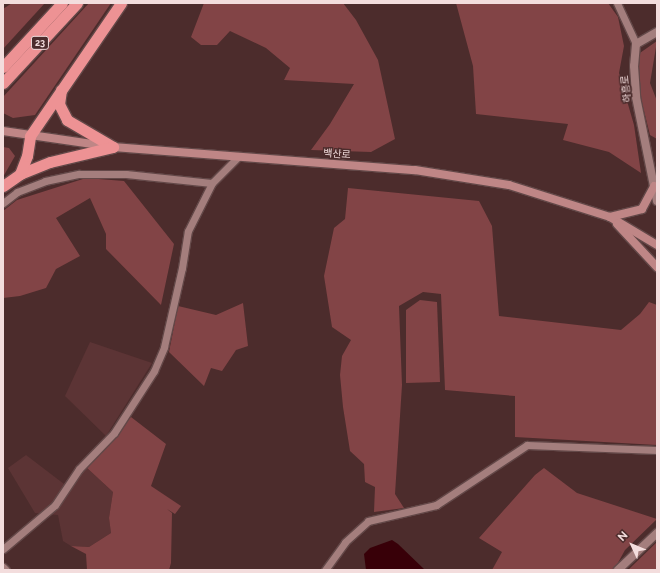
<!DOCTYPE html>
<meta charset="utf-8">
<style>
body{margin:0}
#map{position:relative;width:660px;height:573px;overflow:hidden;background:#4c2c2c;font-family:Raleway,"Noto Sans KR",sans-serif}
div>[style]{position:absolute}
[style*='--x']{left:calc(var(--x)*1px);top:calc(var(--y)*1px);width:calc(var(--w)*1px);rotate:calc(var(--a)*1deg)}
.built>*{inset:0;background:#5c3435}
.green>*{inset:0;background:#824446}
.water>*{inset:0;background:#380008}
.roads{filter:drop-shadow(1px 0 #634848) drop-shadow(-1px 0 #634848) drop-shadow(0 1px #634848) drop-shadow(0 -1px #634848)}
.minor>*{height:7px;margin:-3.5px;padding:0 3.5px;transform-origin:3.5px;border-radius:3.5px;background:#a47e7d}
.tertiary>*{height:8px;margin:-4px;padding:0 4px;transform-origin:4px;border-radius:4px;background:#a47e7d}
.secondary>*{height:8px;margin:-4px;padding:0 4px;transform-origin:4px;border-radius:4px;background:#bf8686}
.trunk>*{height:11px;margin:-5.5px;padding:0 5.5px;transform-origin:5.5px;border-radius:5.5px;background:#ed9294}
span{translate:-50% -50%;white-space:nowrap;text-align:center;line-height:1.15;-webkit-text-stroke:3px #4c2c2c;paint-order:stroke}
.shield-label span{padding:1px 3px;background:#4c2c2c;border:1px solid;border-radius:3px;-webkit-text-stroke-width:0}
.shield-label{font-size:9px;color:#f3dddd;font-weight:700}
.street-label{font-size:10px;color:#f3dddd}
.frame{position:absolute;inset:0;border:4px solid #f3dddd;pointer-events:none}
.north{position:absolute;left:612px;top:525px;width:40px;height:40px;-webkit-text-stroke:3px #4c2c2c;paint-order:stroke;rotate:314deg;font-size:11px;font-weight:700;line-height:16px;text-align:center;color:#f3dddd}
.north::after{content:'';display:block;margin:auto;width:14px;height:18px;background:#f3dddd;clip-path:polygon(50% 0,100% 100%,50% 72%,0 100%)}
</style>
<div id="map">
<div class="built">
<i style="clip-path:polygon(90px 342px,152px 363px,106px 436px,65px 396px)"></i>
<i style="clip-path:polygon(26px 455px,64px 484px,86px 467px,113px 492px,109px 518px,111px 533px,89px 547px,71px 546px,63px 541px,58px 515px,35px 513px,8px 468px)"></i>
</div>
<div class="green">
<i style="clip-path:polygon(12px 3px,45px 3px,3px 49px,3px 9px)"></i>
<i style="clip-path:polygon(89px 3px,111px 3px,35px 115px,13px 118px,3px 113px,3px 97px)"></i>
<i style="clip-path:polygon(204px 3px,343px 3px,356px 20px,378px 60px,395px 139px,371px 152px,311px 150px,330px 124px,354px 84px,284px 80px,290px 68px,266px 48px,230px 31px,217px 45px,201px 45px,191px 37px)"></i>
<i style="clip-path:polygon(456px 3px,608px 3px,618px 17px,624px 46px,619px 73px,634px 125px,641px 173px,609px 152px,563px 140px,568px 124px,476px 114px,473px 66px)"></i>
<i style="clip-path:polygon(657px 41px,650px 83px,657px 101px,657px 139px,650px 135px,640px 95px,637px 55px)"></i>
<i style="clip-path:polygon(3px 147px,9px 148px,15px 156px,3px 177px)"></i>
<i style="clip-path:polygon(86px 178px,124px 181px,174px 244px,161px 305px,106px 249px,106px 234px,90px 198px,56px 218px,80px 256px,56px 269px,46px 288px,20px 296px,3px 298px,3px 211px,17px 200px)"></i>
<i style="clip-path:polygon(348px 188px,479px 201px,492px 226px,499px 316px,621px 330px,640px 314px,649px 302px,657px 305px,657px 445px,515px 437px,515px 396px,445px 390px,441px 294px,423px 292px,399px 306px,402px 385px,395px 494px,404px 508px,374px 512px,375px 487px,365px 482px,364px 464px,350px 451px,343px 407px,340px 375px,342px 356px,351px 340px,332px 327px,324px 276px,334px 228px,345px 219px)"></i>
<i style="clip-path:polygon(420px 300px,437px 302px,440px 382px,406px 383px,406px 310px)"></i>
<i style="clip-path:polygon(243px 303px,248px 346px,236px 350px,222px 371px,211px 368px,204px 386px,169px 352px,178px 306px,216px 315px)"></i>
<i style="clip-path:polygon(131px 417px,166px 444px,151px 486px,181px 506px,175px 514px,167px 509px,172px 513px,171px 563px,169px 570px,87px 570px,86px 554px,71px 546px,89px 547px,111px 533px,109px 518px,113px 492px,86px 467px)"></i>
<i style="clip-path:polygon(544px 468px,577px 493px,657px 519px,625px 550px,614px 570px,492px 570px,502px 552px,479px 538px,535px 475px)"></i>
<i style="clip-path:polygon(657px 542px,657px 570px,628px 570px)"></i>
</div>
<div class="water">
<i style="clip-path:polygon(392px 540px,398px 544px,425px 570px,366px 570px,364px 554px,370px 548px)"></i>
</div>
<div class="roads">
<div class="minor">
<i style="--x:617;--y:3;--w:45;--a:65.1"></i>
<i style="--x:3;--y:203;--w:18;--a:-38"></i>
<i style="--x:17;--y:192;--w:30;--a:-21"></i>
<i style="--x:45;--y:181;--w:35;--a:-12"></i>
<i style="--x:79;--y:174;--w:47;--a:0"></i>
<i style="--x:126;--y:174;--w:86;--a:6"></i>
<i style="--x:3;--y:549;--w:68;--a:-40.2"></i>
<i style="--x:55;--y:505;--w:43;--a:-56.3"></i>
<i style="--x:79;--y:469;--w:50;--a:-45.8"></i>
<i style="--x:114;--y:433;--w:74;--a:-57.2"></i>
<i style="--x:154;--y:371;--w:26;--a:-67"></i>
<i style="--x:164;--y:347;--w:81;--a:-77.2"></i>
<i style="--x:182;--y:268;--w:37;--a:-81"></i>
<i style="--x:188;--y:231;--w:54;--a:-63.4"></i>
<i style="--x:212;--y:183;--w:37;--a:-45"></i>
<i style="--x:3;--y:567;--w:4;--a:45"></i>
<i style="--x:325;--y:570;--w:34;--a:-54"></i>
<i style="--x:345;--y:542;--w:31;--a:-42"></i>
<i style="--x:368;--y:521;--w:70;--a:-13.2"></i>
<i style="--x:436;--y:505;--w:109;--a:-33.4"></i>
<i style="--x:527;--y:445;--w:130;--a:2.2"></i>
</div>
<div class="tertiary">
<i style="--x:657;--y:32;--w:24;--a:150"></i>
<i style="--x:636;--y:44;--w:22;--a:95"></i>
<i style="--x:634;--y:66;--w:31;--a:86"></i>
<i style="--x:636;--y:97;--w:106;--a:78.6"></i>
<i style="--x:618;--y:570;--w:54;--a:-43.5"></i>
</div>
<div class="secondary">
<i style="--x:3;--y:131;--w:111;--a:8.3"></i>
<i style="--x:113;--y:147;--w:303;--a:4.4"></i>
<i style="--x:415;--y:170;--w:95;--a:9.1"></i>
<i style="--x:509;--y:185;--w:106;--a:17.6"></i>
<i style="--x:610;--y:217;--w:55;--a:30.8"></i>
<i style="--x:610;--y:217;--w:33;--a:-14"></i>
<i style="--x:642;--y:209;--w:26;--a:-62"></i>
<i style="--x:617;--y:224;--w:59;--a:47.1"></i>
</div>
<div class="trunk">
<i style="--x:3;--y:67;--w:87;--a:-47.3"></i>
<i style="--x:3;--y:83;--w:109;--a:-47.2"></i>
<i style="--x:61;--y:90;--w:14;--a:98"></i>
<i style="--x:59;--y:104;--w:18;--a:63"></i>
<i style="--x:67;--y:120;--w:53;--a:30.4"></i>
<i style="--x:20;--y:174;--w:32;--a:-22"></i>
<i style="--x:50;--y:162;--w:65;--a:-13.4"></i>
<i style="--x:3;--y:186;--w:21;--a:-35"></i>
<i style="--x:20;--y:174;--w:19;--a:-69"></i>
<i style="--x:27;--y:156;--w:20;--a:-81"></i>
<i style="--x:30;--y:136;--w:161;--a:-55.6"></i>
</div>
</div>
<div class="shield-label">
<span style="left:40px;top:43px">23</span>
</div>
<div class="street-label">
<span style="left:626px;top:89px;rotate:-96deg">하흥로</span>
<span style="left:337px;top:154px;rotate:4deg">백산로</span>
</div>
<div class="frame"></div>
<div class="north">N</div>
</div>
